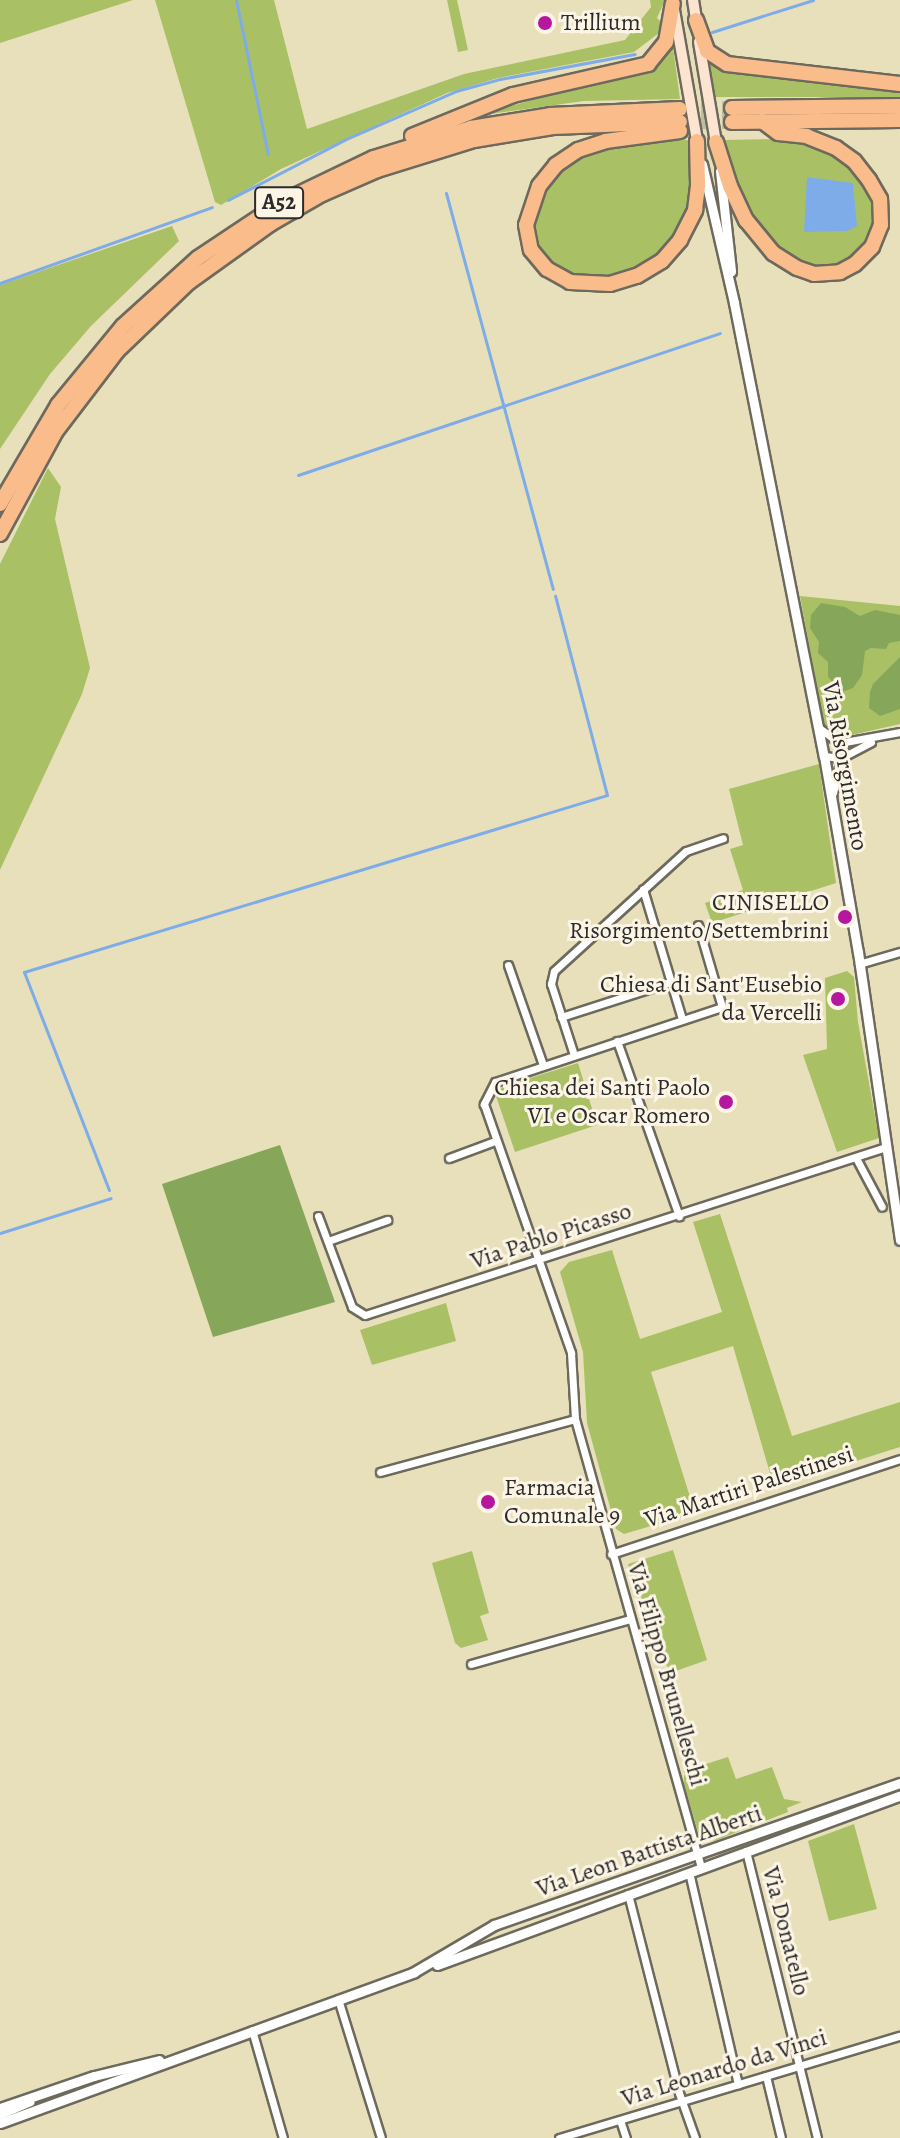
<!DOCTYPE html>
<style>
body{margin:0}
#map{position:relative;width:900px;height:2138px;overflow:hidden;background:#e8e0bb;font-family:Alegreya,serif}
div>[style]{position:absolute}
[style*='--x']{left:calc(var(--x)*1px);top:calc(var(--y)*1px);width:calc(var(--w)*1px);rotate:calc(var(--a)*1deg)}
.green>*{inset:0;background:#a9c065}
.forest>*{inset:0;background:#86a65a}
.water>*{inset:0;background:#7eace8}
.stream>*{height:3px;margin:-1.5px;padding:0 1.5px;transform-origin:1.5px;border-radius:1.5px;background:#7eace8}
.motorway-tunnel>*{height:14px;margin-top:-7px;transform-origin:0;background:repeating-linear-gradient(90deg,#c2bc9e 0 14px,transparent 0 21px)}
.roads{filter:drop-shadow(2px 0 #6d6a5d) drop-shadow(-2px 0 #6d6a5d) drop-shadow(0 2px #6d6a5d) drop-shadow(0 -2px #6d6a5d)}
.minor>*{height:7px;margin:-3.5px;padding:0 3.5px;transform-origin:3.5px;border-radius:3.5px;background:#fff}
.tertiary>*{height:9px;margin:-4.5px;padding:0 4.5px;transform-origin:4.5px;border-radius:4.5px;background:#fff}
.secondary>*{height:10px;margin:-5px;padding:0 5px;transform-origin:5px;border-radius:5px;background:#fde4d1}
.motorway>*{height:14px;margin:-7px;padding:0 7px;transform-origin:7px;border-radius:7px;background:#fabc8b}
.dots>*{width:22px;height:22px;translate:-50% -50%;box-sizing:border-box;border:4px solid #fcf5e5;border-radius:50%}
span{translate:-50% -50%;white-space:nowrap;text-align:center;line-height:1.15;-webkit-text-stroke:6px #fcf5e5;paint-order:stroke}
.shield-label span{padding:2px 6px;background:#fcf5e5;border:2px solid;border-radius:6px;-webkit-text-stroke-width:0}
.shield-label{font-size:22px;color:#2b2b2b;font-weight:700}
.poi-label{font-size:24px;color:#2b2b2b}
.left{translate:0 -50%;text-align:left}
.right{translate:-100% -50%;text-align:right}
.street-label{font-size:24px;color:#2b2b2b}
</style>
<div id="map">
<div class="green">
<i style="clip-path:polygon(0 0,133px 0,0 43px)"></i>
<i style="clip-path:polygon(155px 0,274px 0,307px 129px,464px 74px,625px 40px,651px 7px,650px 0,665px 0,657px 18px,663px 24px,659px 33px,634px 52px,498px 78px,447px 93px,281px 169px,221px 205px,215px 202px)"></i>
<i style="clip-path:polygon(447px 0,457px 0,468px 50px,458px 52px)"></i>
<i style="clip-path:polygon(668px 48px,673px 48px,680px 99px,584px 101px,475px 116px,622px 75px)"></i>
<i style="clip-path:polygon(707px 63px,900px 90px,900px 97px,714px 97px)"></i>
<i style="clip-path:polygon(781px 139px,804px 141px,843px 158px,859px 174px,877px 205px,874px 240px,843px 267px,804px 268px,763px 238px,739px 198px,722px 140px)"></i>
<i style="clip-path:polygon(689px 140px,693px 166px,691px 206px,681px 232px,650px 265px,616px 278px,562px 275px,534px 247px,532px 213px,550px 179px,576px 157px,627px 142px)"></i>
<i style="clip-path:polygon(172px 226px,179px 241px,91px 326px,50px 374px,0 449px,0 285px)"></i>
<i style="clip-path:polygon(48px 468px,61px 487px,55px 519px,90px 668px,82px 694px,0 870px,0 564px)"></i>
<i style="clip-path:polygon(800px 596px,900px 606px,900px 724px,843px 737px,824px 725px)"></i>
<i style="clip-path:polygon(819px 764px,836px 883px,712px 923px,705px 903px,743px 890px,730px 849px,743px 845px,729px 789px)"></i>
<i style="clip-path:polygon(847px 971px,854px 977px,858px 1022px,879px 1138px,837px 1152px,803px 1055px,827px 1049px,825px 978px)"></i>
<i style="clip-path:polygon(578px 1063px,597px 1125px,515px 1152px,496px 1096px,502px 1087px)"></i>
<i style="clip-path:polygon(720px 1214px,792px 1436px,900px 1402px,900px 1447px,774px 1487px,733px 1346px,651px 1372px,695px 1513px,624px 1534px,616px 1529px,587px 1423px,583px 1352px,560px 1272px,569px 1262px,612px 1250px,640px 1339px,722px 1312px,693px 1222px)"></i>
<i style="clip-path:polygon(446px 1303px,456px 1341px,372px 1365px,360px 1330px)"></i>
<i style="clip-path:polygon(673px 1550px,707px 1660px,673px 1672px,665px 1664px,656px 1662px,628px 1564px)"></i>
<i style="clip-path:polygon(472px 1551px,489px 1613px,480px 1616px,488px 1640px,461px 1648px,455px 1643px,432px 1563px)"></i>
<i style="clip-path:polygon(728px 1757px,736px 1779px,772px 1767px,784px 1799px,802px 1802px,787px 1808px,788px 1812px,714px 1841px,699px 1835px,684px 1784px,684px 1771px)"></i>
<i style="clip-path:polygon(892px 1790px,893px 1793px,719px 1855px,718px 1852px)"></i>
<i style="clip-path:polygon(854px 1824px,877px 1909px,829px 1921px,808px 1841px)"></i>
</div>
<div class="forest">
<i style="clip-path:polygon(821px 603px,845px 607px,860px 616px,875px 610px,900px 615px,900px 641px,889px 643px,886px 649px,871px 648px,865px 651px,862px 675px,853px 688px,842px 692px,828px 677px,828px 662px,818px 653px,819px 642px,810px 628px,811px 615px)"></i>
<i style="clip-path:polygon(900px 657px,900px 709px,880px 716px,869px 708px,870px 692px,873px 684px)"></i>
<i style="clip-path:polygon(280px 1145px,335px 1302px,213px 1337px,162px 1184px)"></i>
</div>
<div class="water">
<i style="clip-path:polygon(807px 177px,853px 183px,857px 226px,847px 231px,804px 232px)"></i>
</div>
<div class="stream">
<i style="--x:236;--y:0;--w:157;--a:78.3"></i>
<i style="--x:712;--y:32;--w:106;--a:-17.6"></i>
<i style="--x:446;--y:193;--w:410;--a:74.9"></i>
<i style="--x:228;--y:200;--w:131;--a:-27.3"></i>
<i style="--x:344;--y:140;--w:122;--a:-23.6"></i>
<i style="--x:456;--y:91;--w:46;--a:-15.3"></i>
<i style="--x:500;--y:79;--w:137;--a:-10.5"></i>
<i style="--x:0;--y:283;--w:225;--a:-19.7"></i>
<i style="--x:298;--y:475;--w:445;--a:-18.6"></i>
<i style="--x:109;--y:1190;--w:234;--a:-111.3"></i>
<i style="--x:24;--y:972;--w:609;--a:-16.89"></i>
<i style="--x:607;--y:795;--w:206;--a:-104.6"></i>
<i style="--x:0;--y:1233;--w:116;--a:-17.5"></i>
</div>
<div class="motorway-tunnel">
<i style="--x:680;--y:109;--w:52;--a:-1.1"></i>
<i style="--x:680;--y:122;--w:52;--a:0"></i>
</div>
<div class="roads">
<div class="minor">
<i style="--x:818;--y:727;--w:26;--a:37"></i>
<i style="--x:839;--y:743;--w:62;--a:-10.2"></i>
<i style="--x:824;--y:756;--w:17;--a:7"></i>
<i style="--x:841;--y:758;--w:34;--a:-28"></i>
<i style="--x:833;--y:793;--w:36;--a:-77"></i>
<i style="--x:643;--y:889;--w:136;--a:73.3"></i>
<i style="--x:698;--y:925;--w:85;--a:73.7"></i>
<i style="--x:722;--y:1007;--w:239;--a:161.7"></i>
<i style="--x:495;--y:1082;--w:25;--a:117"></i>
<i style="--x:484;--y:1104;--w:264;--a:70.7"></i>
<i style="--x:571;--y:1353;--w:66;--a:86.5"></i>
<i style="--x:575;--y:1419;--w:466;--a:74.3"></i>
<i style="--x:859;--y:964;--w:43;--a:-16.3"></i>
<i style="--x:508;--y:965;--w:106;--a:70.7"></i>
<i style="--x:561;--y:1017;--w:114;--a:-17.8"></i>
<i style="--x:617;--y:1041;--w:186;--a:70.5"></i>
<i style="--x:574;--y:1055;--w:75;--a:-107.9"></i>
<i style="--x:551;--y:984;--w:13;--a:-77"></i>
<i style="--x:554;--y:971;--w:178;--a:-42.3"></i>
<i style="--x:686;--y:851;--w:39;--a:-19"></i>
<i style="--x:449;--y:1158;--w:49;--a:-20.3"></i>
<i style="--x:856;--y:1158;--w:55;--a:62"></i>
<i style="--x:318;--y:1216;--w:97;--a:69.5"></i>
<i style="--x:352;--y:1307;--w:15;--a:32"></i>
<i style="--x:365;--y:1315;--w:547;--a:-17.87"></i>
<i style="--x:328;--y:1241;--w:63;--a:-19.6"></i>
<i style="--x:380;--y:1472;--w:202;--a:-15.2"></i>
<i style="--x:611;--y:1554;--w:304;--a:-18.2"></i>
<i style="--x:471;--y:1664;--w:165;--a:-15.8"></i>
<i style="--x:746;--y:1851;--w:296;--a:76.1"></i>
<i style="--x:689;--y:1872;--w:218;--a:77"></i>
<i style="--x:628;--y:1894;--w:205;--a:75.6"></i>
<i style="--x:679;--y:2093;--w:48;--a:70.4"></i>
<i style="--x:338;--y:1999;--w:145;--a:72.8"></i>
<i style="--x:252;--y:2030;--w:112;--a:74"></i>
<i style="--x:766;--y:2076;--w:64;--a:76.4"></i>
<i style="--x:0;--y:2115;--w:33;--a:-23"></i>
<i style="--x:620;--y:2120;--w:19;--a:72"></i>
<i style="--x:559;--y:2138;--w:356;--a:-16.7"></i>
</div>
<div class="tertiary">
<i style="--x:702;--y:164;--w:143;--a:77"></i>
<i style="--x:734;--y:303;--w:462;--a:78.8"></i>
<i style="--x:824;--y:756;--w:199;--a:80.2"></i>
<i style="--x:858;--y:952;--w:291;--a:81.7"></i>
<i style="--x:720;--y:171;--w:101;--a:83.7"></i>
<i style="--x:437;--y:1965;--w:493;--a:-20.1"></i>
<i style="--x:0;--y:2108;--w:99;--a:-18.8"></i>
<i style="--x:94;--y:2076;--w:67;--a:-13.8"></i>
<i style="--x:0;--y:2123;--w:441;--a:-20"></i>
<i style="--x:414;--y:1972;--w:93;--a:-30.4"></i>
<i style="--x:494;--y:1925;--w:430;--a:-19.3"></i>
</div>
<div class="secondary">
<i style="--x:693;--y:0;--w:26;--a:81"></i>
<i style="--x:674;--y:10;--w:133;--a:80"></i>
<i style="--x:699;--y:42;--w:101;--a:80.4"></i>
</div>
<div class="motorway">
<i style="--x:696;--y:20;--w:33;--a:70"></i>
<i style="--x:707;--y:51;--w:24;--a:33"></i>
<i style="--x:727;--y:64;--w:174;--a:6.6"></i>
<i style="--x:732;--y:108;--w:168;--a:-0.7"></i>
<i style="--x:732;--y:122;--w:168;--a:-0.7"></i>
<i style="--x:680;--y:131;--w:75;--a:172.3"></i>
<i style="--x:606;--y:141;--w:29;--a:162"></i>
<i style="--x:578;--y:150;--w:27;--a:146"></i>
<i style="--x:556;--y:165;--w:27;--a:129"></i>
<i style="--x:539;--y:186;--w:41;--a:108.4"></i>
<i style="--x:526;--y:225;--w:25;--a:79"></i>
<i style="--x:531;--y:250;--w:25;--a:50"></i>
<i style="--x:547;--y:269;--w:26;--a:29"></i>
<i style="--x:570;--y:282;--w:40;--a:2.9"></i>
<i style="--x:610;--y:284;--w:28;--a:-17"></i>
<i style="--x:637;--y:276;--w:29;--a:-31"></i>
<i style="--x:662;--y:261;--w:28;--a:-49"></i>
<i style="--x:680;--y:240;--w:34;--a:-63"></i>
<i style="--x:695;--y:210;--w:25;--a:-83"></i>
<i style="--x:698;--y:185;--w:44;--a:-91.3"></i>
<i style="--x:412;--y:136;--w:109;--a:-22.1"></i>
<i style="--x:513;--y:95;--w:139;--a:-12.9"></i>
<i style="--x:648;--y:64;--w:28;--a:-51"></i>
<i style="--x:666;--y:42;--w:39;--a:-80"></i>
<i style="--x:716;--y:142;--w:46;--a:72.3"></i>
<i style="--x:730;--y:186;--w:38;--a:65"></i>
<i style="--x:746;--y:220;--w:43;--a:50.7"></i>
<i style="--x:773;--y:253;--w:28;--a:32"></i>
<i style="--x:797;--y:268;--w:18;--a:19"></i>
<i style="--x:814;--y:274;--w:26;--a:-4"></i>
<i style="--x:840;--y:272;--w:17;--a:-28"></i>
<i style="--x:855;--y:264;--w:24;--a:-45"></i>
<i style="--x:872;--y:247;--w:24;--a:-68"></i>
<i style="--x:881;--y:225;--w:26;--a:-92"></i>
<i style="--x:880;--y:199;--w:22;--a:-120"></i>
<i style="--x:869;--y:180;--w:24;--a:-128"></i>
<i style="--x:854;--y:161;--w:22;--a:-144"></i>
<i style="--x:836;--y:148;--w:31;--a:-158"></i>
<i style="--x:807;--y:136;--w:29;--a:-174"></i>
<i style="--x:778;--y:133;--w:20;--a:-143"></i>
<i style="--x:0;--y:504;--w:115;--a:-59.6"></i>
<i style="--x:58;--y:405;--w:102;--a:-50.6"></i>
<i style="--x:123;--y:326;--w:101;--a:-42.2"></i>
<i style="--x:198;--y:258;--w:101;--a:-33.7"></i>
<i style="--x:282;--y:202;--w:102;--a:-25.6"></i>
<i style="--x:374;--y:158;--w:102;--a:-17.2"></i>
<i style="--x:471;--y:128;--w:80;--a:-9.3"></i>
<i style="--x:550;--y:115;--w:130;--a:-2.6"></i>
<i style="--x:0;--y:534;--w:117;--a:-61.5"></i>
<i style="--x:56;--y:431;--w:101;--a:-52.7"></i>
<i style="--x:117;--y:351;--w:100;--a:-43.8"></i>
<i style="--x:189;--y:282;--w:100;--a:-35.6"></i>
<i style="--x:270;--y:224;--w:60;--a:-30"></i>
<i style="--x:322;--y:194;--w:60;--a:-23.6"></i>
<i style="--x:377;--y:170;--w:102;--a:-17.2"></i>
<i style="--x:474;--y:140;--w:80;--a:-9.3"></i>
<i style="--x:553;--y:127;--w:127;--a:-2.3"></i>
</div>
</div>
<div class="dots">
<i style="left:545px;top:23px;background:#b5179e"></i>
<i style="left:845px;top:917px;background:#b5179e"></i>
<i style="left:838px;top:999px;background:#b5179e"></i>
<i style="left:726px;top:1102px;background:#b5179e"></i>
<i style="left:488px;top:1502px;background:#b5179e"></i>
</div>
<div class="shield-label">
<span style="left:279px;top:203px">A52</span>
</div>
<div class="poi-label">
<span class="left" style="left:561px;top:23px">Trillium</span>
<span class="right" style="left:829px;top:917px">CINISELLO<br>Risorgimento/Settembrini</span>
<span class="right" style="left:822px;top:999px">Chiesa di Sant'Eusebio<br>da Vercelli</span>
<span class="right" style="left:710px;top:1102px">Chiesa dei Santi Paolo<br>VI e Oscar Romero</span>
<span class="left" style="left:504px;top:1502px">Farmacia<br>Comunale 9</span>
</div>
<div class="street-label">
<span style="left:845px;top:766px;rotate:80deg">Via Risorgimento</span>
<span style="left:551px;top:1236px;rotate:-18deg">Via Pablo Picasso</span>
<span style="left:749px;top:1487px;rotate:-18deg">Via Martiri Palestinesi</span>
<span style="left:667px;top:1674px;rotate:74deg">Via Filippo Brunelleschi</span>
<span style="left:649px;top:1851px;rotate:-19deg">Via Leon Battista Alberti</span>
<span style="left:786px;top:1931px;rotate:76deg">Via Donatello</span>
<span style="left:724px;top:2068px;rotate:-17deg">Via Leonardo da Vinci</span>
</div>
</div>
